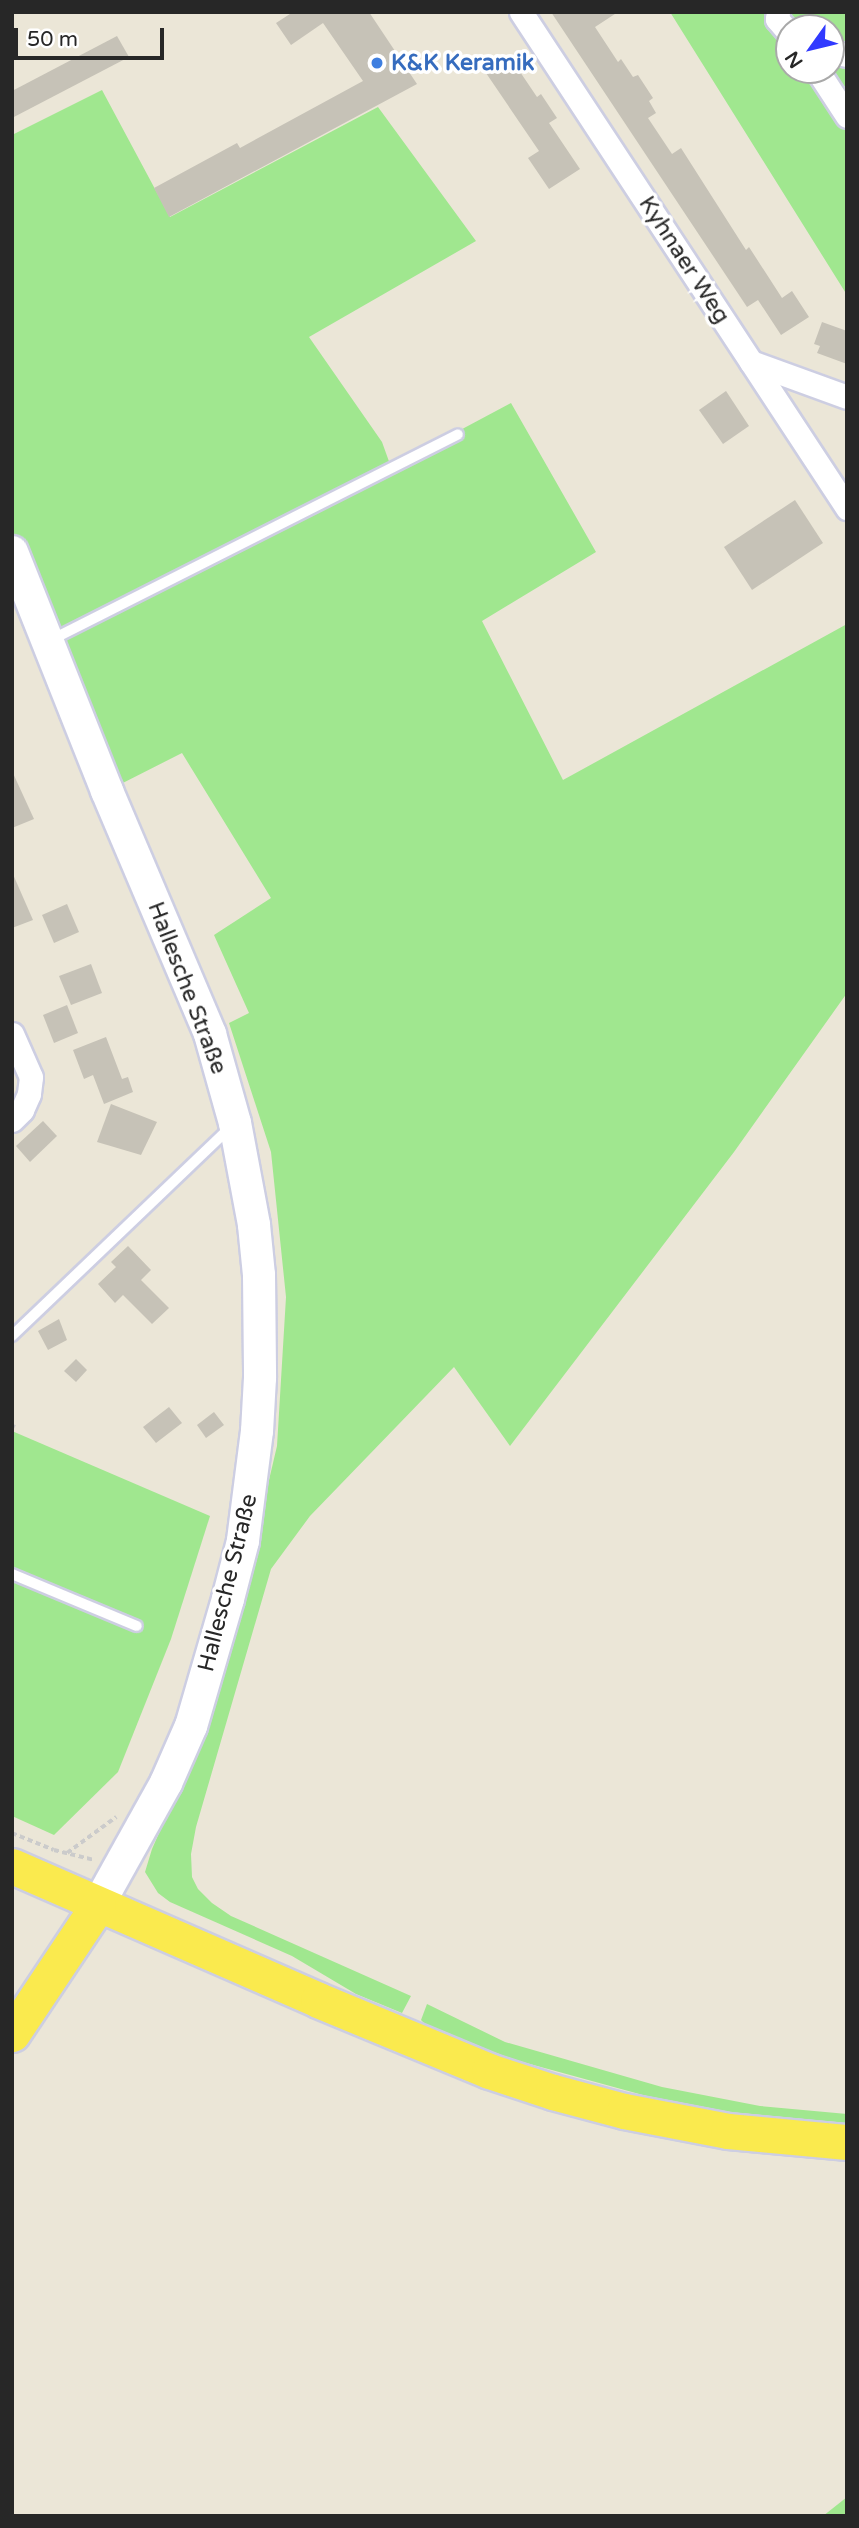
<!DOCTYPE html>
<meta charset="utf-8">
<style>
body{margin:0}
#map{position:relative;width:859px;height:2528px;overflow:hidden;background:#ebe6d7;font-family:"Varela Round",sans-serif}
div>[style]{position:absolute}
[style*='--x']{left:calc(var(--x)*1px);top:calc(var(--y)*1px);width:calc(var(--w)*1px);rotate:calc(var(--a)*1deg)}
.green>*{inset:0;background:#a0e78f}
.building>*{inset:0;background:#c6c2b7}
.path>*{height:3.5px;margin-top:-1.75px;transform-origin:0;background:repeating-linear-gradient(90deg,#cbcbcb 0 5px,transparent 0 8.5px)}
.roads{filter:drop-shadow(2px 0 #cdcee2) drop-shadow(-2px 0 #cdcee2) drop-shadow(0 2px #cdcee2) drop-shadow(0 -2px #cdcee2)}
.lane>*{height:10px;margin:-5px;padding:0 5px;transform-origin:5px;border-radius:5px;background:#fff}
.street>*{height:23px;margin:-11.5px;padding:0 11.5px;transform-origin:11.5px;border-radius:11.5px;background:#fff}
.secondary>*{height:32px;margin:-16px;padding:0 16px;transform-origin:16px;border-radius:16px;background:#fff}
.primary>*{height:35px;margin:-17.5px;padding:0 17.5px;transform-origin:17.5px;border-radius:17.5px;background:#faea4e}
.dots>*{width:19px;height:19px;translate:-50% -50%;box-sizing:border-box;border:4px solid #fff;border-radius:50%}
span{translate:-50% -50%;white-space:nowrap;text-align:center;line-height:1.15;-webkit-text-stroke:7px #fff;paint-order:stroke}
.shop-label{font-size:23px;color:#366cbe;font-weight:700}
.left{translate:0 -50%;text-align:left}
.street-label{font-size:23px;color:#272727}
.frame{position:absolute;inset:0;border:14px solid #272727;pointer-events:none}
.north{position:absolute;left:775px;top:14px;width:70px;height:70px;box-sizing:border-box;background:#fff;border:2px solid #a9a9a9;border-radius:50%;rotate:236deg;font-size:19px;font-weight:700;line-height:28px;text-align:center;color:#272727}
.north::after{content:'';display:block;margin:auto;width:24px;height:32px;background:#313aff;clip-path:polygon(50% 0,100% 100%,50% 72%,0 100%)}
.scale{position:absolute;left:14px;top:28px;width:150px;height:32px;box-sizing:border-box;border:4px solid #272727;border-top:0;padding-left:9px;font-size:21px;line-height:24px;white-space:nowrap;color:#272727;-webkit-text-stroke:5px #fff;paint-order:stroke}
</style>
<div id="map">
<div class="green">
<i style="clip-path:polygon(evenodd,670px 12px,847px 12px,847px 295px,670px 12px,789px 28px,831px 28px,831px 70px,789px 70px,789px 28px)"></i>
<i style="clip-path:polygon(102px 90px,170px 217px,378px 107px,476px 241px,309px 337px,382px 442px,391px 467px,511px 403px,596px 552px,482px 621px,563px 780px,847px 624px,847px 993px,734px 1152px,510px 1446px,454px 1367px,310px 1516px,271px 1569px,196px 1827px,191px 1854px,192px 1877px,198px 1889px,212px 1903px,231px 1916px,411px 1996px,402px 2013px,356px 1994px,292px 1956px,170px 1902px,158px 1893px,145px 1872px,152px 1849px,198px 1745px,250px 1561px,277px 1446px,286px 1297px,271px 1152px,229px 1023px,249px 1013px,214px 935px,271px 898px,182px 753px,107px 791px,12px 551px,12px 135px)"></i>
<i style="clip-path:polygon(12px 1431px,210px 1516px,171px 1639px,118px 1772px,54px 1835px,12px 1816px)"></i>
<i style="clip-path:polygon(427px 2004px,505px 2042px,662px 2087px,760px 2106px,847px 2114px,847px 2129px,694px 2109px,508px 2058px,425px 2024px,421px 2020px)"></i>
<i style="clip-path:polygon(847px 2497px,847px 2516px,823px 2516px)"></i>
</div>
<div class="building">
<i style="clip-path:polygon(293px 12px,369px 12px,417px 84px,169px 217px,154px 188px,237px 143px,240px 148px,363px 81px,323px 23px,291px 45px,276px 23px)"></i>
<i style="clip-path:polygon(551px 12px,618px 12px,595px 27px,618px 62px,621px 59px,633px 77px,638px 75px,653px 98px,649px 101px,656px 113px,648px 118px,672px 154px,681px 148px,746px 250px,749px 247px,782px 298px,792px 291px,809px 317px,781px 335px,758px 300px,747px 307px)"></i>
<i style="clip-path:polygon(117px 36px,129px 57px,12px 118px,12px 91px)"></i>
<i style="clip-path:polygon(510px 57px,537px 97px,541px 94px,557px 118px,549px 123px,580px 169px,549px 189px,528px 158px,539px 151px,486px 73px)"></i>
<i style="clip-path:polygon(822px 322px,847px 331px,847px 364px,817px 353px,820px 346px,814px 344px)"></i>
<i style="clip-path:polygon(726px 391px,749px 426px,723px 444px,699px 410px)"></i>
<i style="clip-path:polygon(795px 500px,823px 543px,752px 590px,724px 547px)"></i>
<i style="clip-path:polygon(12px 771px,34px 819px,12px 828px)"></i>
<i style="clip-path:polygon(12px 872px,33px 920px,12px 928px)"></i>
<i style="clip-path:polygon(67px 904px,79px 932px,54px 943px,42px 915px)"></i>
<i style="clip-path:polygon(91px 964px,102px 993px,71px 1005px,59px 976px)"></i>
<i style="clip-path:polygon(67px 1005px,78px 1033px,54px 1043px,43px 1015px)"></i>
<i style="clip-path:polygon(106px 1037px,122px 1079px,128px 1077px,133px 1092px,104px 1104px,93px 1075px,84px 1079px,73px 1050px)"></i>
<i style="clip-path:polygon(111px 1104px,157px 1122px,141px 1155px,97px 1142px)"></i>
<i style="clip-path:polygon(43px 1121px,57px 1136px,30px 1162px,16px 1146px)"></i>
<i style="clip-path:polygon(128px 1246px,151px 1270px,141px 1280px,169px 1308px,152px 1324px,123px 1295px,115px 1303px,98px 1284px,116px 1267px,111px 1262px)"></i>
<i style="clip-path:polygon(59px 1319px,67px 1340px,48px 1350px,38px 1331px)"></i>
<i style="clip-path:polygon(76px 1359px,87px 1370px,76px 1382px,64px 1371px)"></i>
<i style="clip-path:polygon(169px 1407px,182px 1423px,156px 1443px,143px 1427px)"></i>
<i style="clip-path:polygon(214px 1412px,224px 1425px,206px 1438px,197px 1425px)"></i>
</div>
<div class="path">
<i style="--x:12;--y:1428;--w:4;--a:-63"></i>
<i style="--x:12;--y:1833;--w:45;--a:22"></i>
<i style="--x:54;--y:1850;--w:41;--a:14"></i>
<i style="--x:67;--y:1853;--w:61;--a:-36.3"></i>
</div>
<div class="roads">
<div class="lane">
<i style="--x:49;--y:641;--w:458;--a:-26.8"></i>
<i style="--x:12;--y:1336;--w:303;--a:-43.7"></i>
<i style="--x:12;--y:1574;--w:135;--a:22.6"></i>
</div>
<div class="street">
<i style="--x:521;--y:12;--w:594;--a:56.68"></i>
<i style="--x:778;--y:12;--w:7;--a:98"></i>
<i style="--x:777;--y:19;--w:18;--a:49"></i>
<i style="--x:831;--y:52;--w:16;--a:11"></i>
<i style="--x:817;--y:70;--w:55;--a:56.9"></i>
<i style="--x:751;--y:362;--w:102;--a:20"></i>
<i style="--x:12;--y:1034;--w:47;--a:66.2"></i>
<i style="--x:31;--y:1077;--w:17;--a:97"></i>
<i style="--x:29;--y:1094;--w:17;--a:114"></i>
<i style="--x:22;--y:1110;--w:14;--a:135"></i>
</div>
<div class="secondary">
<i style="--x:12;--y:552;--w:257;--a:68.3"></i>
<i style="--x:107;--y:791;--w:264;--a:67"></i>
<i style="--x:210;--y:1034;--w:92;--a:74.3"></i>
<i style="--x:235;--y:1123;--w:104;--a:79.4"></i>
<i style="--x:254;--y:1225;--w:50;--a:84.3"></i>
<i style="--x:259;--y:1275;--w:103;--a:89.4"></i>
<i style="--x:260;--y:1378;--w:53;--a:93.2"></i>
<i style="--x:257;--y:1431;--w:111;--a:97.3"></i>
<i style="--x:243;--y:1541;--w:60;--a:104.5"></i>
<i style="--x:228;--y:1599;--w:132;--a:106.2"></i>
<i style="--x:191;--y:1726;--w:62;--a:113.7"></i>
<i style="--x:166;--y:1783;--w:140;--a:119.1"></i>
</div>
<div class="primary">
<i style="--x:12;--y:1866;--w:334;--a:23.6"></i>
<i style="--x:318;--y:2000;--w:185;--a:22.5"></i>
<i style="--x:489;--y:2071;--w:67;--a:18.2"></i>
<i style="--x:553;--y:2092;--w:73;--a:15"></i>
<i style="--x:624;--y:2111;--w:106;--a:10.9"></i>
<i style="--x:728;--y:2131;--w:120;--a:5.3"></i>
<i style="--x:12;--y:2034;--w:155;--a:-56.3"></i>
</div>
</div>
<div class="dots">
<i style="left:377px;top:63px;background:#3f7fe0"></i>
</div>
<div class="shop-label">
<span class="left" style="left:391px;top:63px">K&amp;K Keramik</span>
</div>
<div class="street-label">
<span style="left:684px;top:260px;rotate:57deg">Kyhnaer Weg</span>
<span style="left:187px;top:988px;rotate:69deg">Hallesche Straße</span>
<span style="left:228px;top:1583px;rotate:-76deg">Hallesche Straße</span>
</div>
<div class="frame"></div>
<div class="north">N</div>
<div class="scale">50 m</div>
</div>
